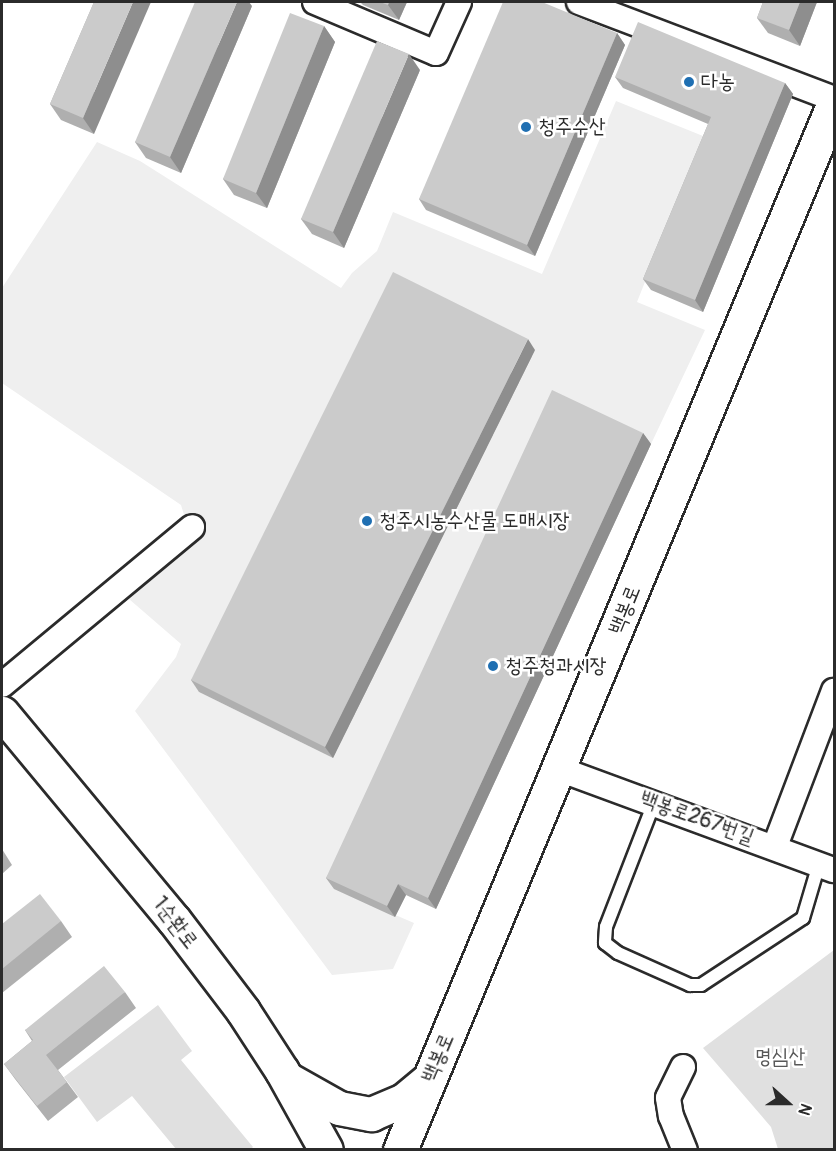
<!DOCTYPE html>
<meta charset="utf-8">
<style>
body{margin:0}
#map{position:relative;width:836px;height:1151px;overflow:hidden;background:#fff;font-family:Pangolin,"Poor Story",sans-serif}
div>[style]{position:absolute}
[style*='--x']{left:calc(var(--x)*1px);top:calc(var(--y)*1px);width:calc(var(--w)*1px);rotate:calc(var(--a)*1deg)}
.built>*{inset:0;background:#efefef}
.green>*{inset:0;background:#e0e0e0}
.roads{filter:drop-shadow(2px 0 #2b2b2b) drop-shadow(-2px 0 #2b2b2b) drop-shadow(0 2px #2b2b2b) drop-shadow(0 -2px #2b2b2b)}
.lane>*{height:12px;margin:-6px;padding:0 6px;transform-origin:6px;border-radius:6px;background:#fff}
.street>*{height:24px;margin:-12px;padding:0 12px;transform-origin:12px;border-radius:12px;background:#fff}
.secondary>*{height:33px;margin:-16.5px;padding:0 16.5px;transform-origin:16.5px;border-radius:16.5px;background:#fff}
.wall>*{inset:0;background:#afafaf}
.shaded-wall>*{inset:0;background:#8e8e8e}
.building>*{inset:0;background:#cbcbcb}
.dots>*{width:16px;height:16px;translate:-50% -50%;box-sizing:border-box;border:3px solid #fff;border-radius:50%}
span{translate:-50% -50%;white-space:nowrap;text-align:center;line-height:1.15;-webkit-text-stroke:5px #fff;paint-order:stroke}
.poi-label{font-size:21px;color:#2b2b2b}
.left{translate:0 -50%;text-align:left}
.street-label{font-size:21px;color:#2b2b2b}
.park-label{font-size:21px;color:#585858}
.frame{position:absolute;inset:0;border:3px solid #2b2b2b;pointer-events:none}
.north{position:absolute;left:758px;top:1073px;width:60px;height:60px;-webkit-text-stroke:4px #fff;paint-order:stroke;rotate:111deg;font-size:16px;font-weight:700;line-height:24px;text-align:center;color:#2b2b2b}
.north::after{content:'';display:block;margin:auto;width:21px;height:27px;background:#2b2b2b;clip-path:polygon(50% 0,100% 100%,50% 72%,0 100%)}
</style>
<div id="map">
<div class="built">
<i style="clip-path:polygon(evenodd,616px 101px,703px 136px,637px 302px,705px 330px,651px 444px,560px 401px,335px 889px,414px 923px,393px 969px,332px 975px,135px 711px,176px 657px,181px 644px,129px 599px,192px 541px,181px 505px,2px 383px,2px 288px,97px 142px,140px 161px,341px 288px,352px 273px,377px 251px,393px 212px,542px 274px,616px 101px,535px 350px,333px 758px,199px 692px,535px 350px)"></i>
</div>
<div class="green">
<i style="clip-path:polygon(834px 950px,834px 1149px,778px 1149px,771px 1127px,703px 1048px)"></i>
<i style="clip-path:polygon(158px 1005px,192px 1051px,181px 1060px,253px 1147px,251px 1149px,176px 1149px,132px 1096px,97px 1122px,64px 1077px)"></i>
</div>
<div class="roads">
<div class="lane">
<i style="--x:654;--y:803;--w:133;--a:111.2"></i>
<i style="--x:606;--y:927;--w:16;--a:94"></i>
<i style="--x:605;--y:943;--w:16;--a:38"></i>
<i style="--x:618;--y:953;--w:79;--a:24"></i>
<i style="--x:690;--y:985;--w:11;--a:0"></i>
<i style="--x:701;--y:985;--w:122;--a:-33.3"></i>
<i style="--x:803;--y:918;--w:56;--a:-73.5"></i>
</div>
<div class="street">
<i style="--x:315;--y:2;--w:131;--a:22.9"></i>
<i style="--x:436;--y:53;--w:56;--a:-65.7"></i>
<i style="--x:579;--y:2;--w:273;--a:20.8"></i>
<i style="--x:2;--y:685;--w:247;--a:-39.7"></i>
<i style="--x:559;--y:769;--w:293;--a:20.2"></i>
<i style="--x:775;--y:846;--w:166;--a:-69.2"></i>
<i style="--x:683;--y:1067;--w:34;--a:116"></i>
<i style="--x:668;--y:1098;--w:18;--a:81"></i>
<i style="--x:671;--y:1116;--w:37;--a:68"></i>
</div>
<div class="secondary">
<i style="--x:2;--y:713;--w:269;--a:50.3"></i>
<i style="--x:174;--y:920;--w:114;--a:52.8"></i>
<i style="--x:243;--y:1011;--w:72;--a:57"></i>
<i style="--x:282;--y:1071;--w:90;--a:60.9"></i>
<i style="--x:289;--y:1080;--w:57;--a:29.2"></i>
<i style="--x:339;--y:1108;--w:33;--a:11"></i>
<i style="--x:371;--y:1114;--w:36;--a:-23"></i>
<i style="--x:404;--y:1100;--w:33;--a:-40"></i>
<i style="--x:400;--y:1150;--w:1133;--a:-67.49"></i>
</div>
</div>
<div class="wall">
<i style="clip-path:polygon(94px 2px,94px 134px,61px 120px,50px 104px)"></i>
<i style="clip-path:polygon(360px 2px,407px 2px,399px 20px,363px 5px)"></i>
<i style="clip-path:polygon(763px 2px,817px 2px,800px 46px,768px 33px,757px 18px)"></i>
<i style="clip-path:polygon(252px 6px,181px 173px,146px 158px,135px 142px)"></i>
<i style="clip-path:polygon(324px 26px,335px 42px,267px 208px,234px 195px,223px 179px)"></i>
<i style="clip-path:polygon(617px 33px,625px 45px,535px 256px,426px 210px,419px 199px)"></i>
<i style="clip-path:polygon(420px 70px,344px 248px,312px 234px,301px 219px)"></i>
<i style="clip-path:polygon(615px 77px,785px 83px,793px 94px,703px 312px,651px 290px,643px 279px,708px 124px,623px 88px)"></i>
<i style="clip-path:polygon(535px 350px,333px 758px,199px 692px,191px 680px)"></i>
<i style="clip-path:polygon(643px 433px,651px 444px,436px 909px,406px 895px,395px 917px,334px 889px,326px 878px)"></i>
<i style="clip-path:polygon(2px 849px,12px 865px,2px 874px)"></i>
<i style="clip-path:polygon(61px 921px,72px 937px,2px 993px,2px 924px)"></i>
<i style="clip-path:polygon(125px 992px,136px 1008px,58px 1070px,78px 1097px,48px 1121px,15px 1079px,4px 1064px,32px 1041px,25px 1030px)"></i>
</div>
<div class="shaded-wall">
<i style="clip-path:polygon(133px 2px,151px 2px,94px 134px,83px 118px)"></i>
<i style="clip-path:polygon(237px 2px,249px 2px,252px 6px,181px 173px,170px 157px)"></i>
<i style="clip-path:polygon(389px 2px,407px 2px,399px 20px,388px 5px)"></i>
<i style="clip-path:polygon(800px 2px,817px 2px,800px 46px,789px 30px)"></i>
<i style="clip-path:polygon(324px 26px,335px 42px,267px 208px,256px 193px)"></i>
<i style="clip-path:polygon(617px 33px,625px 45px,535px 256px,527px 245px)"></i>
<i style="clip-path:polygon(409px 54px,420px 70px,344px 248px,333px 232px)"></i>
<i style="clip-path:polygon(785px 83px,793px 94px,703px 312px,695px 300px)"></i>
<i style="clip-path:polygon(528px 339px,535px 350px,333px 758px,325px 747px)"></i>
<i style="clip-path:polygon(643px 433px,651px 444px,436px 909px,428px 898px)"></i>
<i style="clip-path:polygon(398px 884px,406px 895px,395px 917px,387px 906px)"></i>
</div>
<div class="building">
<i style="clip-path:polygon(94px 2px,133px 2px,83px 118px,50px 104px)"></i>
<i style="clip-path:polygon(195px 2px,237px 2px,170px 157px,135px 142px)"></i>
<i style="clip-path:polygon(380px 2px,389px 2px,388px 5px)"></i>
<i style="clip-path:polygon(503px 2px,542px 2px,617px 33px,527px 245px,419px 199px)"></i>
<i style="clip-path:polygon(763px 2px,800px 2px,789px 30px,757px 18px)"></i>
<i style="clip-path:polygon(290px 13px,324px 26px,256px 193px,223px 179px)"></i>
<i style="clip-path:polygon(638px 22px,785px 83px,695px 300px,643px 279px,711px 117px,615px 77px)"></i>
<i style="clip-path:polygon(377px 41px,409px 54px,333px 232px,301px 219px)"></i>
<i style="clip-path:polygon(393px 272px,528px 339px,325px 747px,191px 680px)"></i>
<i style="clip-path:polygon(552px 390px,643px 433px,428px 898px,398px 884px,387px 906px,326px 878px)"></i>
<i style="clip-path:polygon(40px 894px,61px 921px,2px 969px,2px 924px)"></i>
<i style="clip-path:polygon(104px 966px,125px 992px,46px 1055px,67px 1082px,37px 1106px,4px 1064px,33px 1040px,25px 1030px)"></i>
</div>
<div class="dots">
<i style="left:689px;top:82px;background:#1f6fb2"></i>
<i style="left:526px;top:127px;background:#1f6fb2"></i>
<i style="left:367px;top:521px;background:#1f6fb2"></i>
<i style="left:493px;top:666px;background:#1f6fb2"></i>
</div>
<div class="poi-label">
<span class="left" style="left:701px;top:82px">다농</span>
<span class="left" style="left:538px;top:127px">청주수산</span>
<span class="left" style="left:379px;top:521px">청주시농수산물 도매시장</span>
<span class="left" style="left:505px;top:666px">청주청과시장</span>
</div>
<div class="street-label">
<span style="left:625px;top:610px;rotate:-68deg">백봉로</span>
<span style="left:697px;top:818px;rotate:20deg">백봉로267번길</span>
<span style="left:175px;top:923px;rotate:52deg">1순환로</span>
<span style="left:438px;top:1058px;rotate:-67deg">백봉로</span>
</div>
<div class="park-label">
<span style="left:780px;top:1057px">명심산</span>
</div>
<div class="frame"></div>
<div class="north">N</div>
</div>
